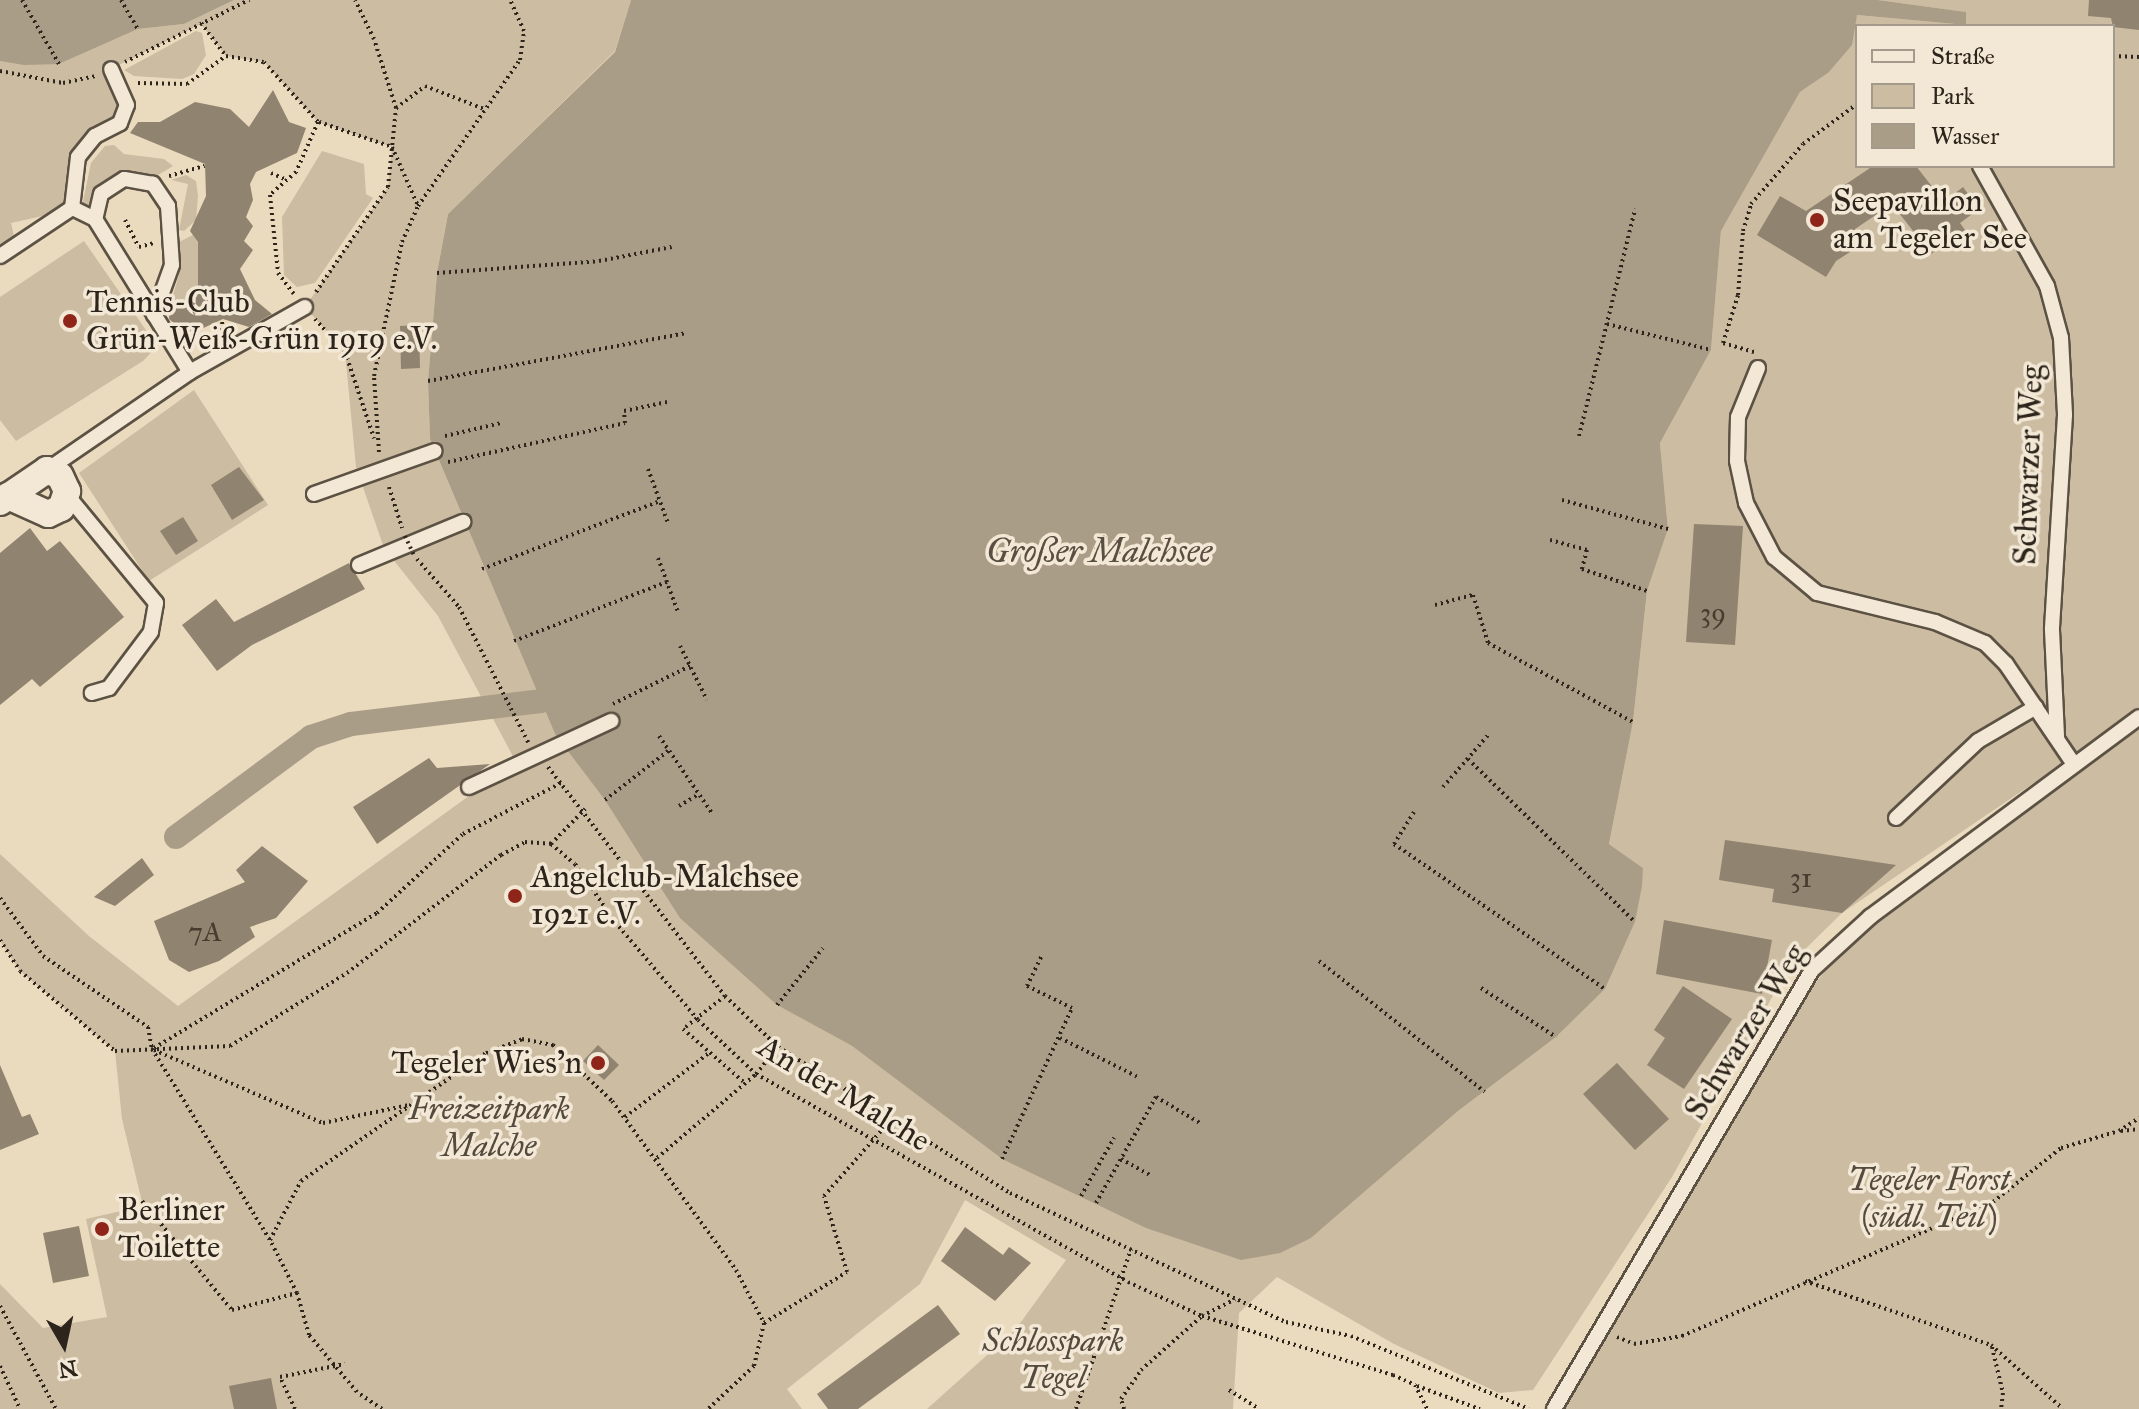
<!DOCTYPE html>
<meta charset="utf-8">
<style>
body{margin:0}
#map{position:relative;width:2139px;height:1409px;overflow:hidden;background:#ebdbbe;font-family:"IM FELL Great Primer",serif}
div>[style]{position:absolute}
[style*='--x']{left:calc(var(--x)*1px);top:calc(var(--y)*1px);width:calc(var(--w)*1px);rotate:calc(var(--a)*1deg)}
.green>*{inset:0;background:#cbbca2}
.water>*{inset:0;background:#aa9d87}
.canal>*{height:24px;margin:-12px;padding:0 12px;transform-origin:12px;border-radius:12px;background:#aa9d87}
.building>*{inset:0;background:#908370}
.path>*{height:4px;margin-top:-2px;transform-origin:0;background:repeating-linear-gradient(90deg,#2d241b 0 2px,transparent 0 6px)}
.roads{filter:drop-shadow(2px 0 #5c5244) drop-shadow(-2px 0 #5c5244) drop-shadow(0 2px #5c5244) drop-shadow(0 -2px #5c5244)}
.service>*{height:14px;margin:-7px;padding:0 7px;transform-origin:7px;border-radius:7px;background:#f2e8d5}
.minor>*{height:26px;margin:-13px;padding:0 13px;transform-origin:13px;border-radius:13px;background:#f2e8d5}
.path-bridge>*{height:4px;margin-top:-2px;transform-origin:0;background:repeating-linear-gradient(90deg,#2d241b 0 2px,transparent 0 6px)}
.dots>*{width:22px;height:22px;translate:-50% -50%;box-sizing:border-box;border:4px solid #f2e8d5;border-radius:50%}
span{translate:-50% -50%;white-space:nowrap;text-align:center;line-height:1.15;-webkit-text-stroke:7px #f2e8d5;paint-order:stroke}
.number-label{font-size:28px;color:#463c30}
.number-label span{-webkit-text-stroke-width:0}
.poi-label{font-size:32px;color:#2d241b}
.left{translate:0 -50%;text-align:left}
.right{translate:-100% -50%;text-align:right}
.street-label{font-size:32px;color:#2d241b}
.park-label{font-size:32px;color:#544a3d;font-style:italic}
.water-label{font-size:34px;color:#594e41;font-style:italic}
.legend{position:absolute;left:1855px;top:24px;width:260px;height:144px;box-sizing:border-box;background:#f2e8d5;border:2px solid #a39a8b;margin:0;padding:10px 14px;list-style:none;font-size:24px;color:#2d241b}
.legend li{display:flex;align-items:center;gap:16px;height:40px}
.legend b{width:40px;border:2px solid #a39a8b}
.north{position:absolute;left:24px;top:1305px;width:80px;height:80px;-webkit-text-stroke:6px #f2e8d5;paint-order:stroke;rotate:171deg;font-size:22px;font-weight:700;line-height:32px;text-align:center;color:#2d241b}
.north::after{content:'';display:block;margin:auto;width:28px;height:36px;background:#2d241b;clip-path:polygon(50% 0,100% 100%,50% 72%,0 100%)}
</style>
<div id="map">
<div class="green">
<i style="clip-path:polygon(evenodd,234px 0,631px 0,615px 51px,448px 214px,437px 273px,428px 381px,430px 439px,555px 734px,777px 1005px,852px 1046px,1002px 1159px,1096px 1203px,1311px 1238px,1458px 1111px,1556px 1037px,1605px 989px,1635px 922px,1643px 868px,1609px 844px,1633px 722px,1647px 591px,1668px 529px,1660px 443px,1711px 350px,1721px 231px,1800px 92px,1828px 73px,1857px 15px,1966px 25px,1965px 12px,1878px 0,2139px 0,2139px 1409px,1561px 1409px,1803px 999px,1840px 952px,2043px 798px,2035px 782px,1842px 913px,1791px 963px,1672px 1177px,1533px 1390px,1499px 1393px,1394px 1344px,1277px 1277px,1239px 1313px,1233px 1409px,927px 1409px,1015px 1330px,1066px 1260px,965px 1200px,920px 1284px,787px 1389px,802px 1409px,0 1409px,0 1284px,43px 1328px,107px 1317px,86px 1219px,143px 1206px,122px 1119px,115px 1051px,20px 971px,0 941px,0 854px,89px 936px,178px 1006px,516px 762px,438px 616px,384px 548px,356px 467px,345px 352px,305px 307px,388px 187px,392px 147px,318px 122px,264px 62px,226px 56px,201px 24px,111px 69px,127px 105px,78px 157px,69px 210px,11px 223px,14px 236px,0 245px,0 61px,59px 64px,138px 29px,184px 24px,234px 0,1857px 26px,2113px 26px,2113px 166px,1857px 166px,1857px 26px)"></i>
<i style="clip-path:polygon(196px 31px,202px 33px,206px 55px,194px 74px,182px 79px,134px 76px,124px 70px)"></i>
<i style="clip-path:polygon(114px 145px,124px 154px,164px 159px,173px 166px,155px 177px,134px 172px,112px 176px,97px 189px,89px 210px,82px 206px,91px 163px,105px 146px)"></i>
<i style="clip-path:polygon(322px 151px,364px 164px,366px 194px,373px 198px,315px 283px,297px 287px,284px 275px,282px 217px)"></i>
<i style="clip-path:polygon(186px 175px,196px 181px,198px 196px,196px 220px,184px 231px,179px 230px,188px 184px,171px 180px)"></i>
<i style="clip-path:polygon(193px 235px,198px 242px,198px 287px,203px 291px,170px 305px,179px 275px,177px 243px)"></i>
<i style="clip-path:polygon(84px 241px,157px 346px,143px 361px,16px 441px,0 420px,0 297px)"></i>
<i style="clip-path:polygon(194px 390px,268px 505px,149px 581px,79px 473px)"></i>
</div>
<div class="water">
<i style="clip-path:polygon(0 0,234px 0,184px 24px,138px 29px,59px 64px,24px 65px,0 61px)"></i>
<i style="clip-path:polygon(631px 0,1878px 0,1966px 12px,1966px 25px,1857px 15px,1852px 45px,1828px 73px,1800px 92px,1721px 231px,1711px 350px,1660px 443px,1668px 529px,1647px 591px,1633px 722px,1609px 844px,1643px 868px,1642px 886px,1635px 922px,1605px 989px,1556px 1037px,1458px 1111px,1311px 1238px,1280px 1253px,1241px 1260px,1146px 1228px,1002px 1159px,852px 1046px,777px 1005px,680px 918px,605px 800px,555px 734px,430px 439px,428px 381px,437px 273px,448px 214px,615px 52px)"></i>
</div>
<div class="canal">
<i style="--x:176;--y:837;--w:168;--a:-36.5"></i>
<i style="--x:311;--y:737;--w:42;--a:-18"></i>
<i style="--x:351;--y:724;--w:191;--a:-6.9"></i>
</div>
<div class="building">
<i style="clip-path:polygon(2089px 0,2139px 0,2139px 30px,2113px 27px,2111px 18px,2088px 16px)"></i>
<i style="clip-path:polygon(273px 90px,289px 122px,306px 128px,297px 153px,256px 172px,250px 184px,253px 200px,246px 217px,253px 226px,244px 241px,253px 250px,240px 269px,255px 300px,272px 314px,249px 327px,223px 319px,188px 335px,169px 319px,170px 305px,198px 294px,198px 242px,190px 231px,206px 196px,205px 164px,130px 133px,138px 122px,160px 122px,195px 102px,230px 109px,249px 127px)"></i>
<i style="clip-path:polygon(1873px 166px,1916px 166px,1944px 202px,1963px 187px,1979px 209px,1960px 223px,1965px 230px,1931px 254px,1892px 204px,1855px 229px,1848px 241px,1850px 252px,1836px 261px,1826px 277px,1757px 235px,1780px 196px,1806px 211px)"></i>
<i style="clip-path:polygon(419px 325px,420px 368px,401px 369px,400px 326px)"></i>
<i style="clip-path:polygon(239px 467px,264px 500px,232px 520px,211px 485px)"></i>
<i style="clip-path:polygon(183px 517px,198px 541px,176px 555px,160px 531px)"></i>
<i style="clip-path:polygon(1694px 524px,1743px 526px,1735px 645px,1686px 642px)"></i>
<i style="clip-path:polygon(30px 528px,47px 551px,60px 541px,124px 617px,40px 687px,32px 679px,0 705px,0 553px)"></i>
<i style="clip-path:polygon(349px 563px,365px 589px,252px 645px,217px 671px,182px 625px,216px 599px,234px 622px)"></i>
<i style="clip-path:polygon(429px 758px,437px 768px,490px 764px,377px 844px,353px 807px)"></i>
<i style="clip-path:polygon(1725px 840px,1803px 851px,1896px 865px,1842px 913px,1772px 902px,1774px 889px,1719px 880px)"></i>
<i style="clip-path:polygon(262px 846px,308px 881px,276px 918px,250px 927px,255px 937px,219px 961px,189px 972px,169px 960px,154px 921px,245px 882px,236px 870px)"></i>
<i style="clip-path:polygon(142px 858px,154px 875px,115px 906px,94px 897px)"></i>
<i style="clip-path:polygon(1664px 920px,1772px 940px,1762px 994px,1656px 974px)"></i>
<i style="clip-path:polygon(1683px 986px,1732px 1019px,1684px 1089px,1647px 1065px,1665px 1038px,1654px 1030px)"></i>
<i style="clip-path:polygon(598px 1045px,619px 1065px,604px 1080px,583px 1061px)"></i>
<i style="clip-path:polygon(1617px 1063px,1669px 1119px,1635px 1150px,1583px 1094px)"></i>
<i style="clip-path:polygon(0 1065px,22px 1117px,30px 1114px,39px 1134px,0 1150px)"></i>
<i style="clip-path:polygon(79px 1226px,89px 1276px,53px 1283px,43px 1233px)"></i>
<i style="clip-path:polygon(965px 1227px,1003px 1255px,1009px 1247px,1031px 1263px,995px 1301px,941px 1261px)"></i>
<i style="clip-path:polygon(938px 1305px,960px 1334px,858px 1409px,828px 1409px,817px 1394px)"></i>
<i style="clip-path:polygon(271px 1378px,277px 1409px,234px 1409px,229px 1386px)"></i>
</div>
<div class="path">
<i style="--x:22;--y:0;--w:74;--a:60"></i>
<i style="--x:121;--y:0;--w:34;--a:60"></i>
<i style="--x:201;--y:23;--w:41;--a:52.9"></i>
<i style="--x:226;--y:56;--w:38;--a:9"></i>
<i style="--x:264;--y:62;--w:81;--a:48"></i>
<i style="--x:318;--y:122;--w:55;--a:113.7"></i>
<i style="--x:296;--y:172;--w:35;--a:139"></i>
<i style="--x:270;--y:195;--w:78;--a:84.1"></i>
<i style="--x:278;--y:273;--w:26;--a:53"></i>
<i style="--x:2113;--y:56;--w:26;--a:2"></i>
<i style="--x:125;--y:62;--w:139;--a:-26.6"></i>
<i style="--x:0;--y:71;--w:64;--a:10.8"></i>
<i style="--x:63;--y:83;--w:33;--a:-12"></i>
<i style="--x:138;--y:83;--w:49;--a:1.2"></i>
<i style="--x:187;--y:84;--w:48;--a:-35.7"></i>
<i style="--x:396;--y:108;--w:36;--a:-37"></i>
<i style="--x:425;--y:86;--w:63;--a:21.3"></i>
<i style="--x:319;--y:122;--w:77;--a:18.9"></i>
<i style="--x:392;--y:147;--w:64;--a:66.2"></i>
<i style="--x:271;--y:173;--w:17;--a:24"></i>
<i style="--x:169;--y:176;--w:37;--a:-16"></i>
<i style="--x:125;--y:220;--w:30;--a:63"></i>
<i style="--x:139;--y:247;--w:16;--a:-15"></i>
<i style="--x:437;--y:273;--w:162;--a:-4.2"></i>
<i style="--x:599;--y:261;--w:74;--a:-10.9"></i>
<i style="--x:316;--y:292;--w:127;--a:-55.6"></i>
<i style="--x:388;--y:187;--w:79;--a:-84.2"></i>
<i style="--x:396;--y:108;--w:72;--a:-107.7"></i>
<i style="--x:374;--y:39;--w:43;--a:-116"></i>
<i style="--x:315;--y:319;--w:45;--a:47.7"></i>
<i style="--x:345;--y:352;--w:91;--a:71.4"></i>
<i style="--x:1607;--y:324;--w:107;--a:14"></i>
<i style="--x:220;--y:336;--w:17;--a:-80"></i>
<i style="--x:1754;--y:352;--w:32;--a:-164"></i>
<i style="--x:1723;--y:343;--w:50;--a:-72.6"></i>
<i style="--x:1738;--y:295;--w:64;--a:-85.5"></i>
<i style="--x:1743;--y:231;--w:28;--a:-73"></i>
<i style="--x:1751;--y:204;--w:79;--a:-49.1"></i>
<i style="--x:1803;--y:144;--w:67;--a:-36.5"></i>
<i style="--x:428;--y:381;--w:263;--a:-10.5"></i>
<i style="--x:445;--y:436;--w:57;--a:-13.1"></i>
<i style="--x:1579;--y:436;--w:234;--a:-76.1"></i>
<i style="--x:379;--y:452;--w:76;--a:-93.8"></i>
<i style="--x:374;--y:376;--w:137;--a:-78.2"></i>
<i style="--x:402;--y:242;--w:39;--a:-66"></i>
<i style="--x:418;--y:206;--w:178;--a:-55.1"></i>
<i style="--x:520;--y:60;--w:29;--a:-82"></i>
<i style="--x:524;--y:31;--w:34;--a:-114"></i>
<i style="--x:448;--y:462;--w:181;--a:-12.4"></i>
<i style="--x:625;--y:423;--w:12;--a:-95"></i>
<i style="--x:624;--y:411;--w:44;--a:-11.8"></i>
<i style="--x:648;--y:469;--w:58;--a:69.7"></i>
<i style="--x:389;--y:487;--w:43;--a:72.4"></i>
<i style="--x:1562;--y:500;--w:110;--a:15.3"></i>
<i style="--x:1550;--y:540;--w:38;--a:15"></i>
<i style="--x:1587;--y:550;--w:20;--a:105"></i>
<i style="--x:1582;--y:569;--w:69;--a:18.7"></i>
<i style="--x:658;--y:558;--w:58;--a:69.7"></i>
<i style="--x:417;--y:559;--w:64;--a:48.8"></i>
<i style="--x:459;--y:607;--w:152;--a:62.9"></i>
<i style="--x:482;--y:569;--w:191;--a:-20.9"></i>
<i style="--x:1435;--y:605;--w:39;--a:-15"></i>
<i style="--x:1473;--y:595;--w:50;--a:72.6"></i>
<i style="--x:1488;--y:643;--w:165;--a:28.6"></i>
<i style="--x:514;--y:641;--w:164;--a:-21.1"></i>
<i style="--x:680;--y:646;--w:60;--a:63.4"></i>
<i style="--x:613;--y:704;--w:86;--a:-26.3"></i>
<i style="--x:659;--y:736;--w:93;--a:55.5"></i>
<i style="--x:1468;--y:759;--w:233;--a:44.3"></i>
<i style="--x:548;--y:767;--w:289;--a:52.3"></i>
<i style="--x:725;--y:996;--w:74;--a:43.9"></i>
<i style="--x:778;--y:1047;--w:274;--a:32.2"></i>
<i style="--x:1010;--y:1193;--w:305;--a:25.1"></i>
<i style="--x:1286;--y:1322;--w:66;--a:12.2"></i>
<i style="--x:1351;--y:1336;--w:192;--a:22.3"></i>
<i style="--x:1443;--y:787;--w:70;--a:-49"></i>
<i style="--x:605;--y:800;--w:80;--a:-37.9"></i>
<i style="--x:679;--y:806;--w:23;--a:-31"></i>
<i style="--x:1414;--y:812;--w:38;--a:122"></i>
<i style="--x:1394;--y:844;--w:256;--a:34.5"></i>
<i style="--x:551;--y:844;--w:49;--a:-45.8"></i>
<i style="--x:0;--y:898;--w:72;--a:53.4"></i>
<i style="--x:43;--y:956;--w:127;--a:34.1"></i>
<i style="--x:148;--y:1027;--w:22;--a:80"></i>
<i style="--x:152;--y:1049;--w:225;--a:58.3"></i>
<i style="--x:0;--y:940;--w:37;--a:57"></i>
<i style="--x:20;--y:971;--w:124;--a:40.1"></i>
<i style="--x:115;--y:1051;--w:115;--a:-2.5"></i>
<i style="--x:230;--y:1046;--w:138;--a:-32"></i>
<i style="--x:347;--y:973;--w:194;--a:-37.5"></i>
<i style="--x:501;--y:855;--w:27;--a:-28"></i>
<i style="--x:525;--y:842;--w:26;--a:4"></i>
<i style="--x:551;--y:844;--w:31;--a:40"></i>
<i style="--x:575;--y:864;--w:70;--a:55.4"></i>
<i style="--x:615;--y:922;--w:128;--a:49.7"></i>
<i style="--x:698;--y:1020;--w:79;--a:43"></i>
<i style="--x:756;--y:1074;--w:426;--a:29.2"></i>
<i style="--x:1128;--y:1282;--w:81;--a:24.7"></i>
<i style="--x:1202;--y:1316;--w:200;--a:17.2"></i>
<i style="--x:1393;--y:1375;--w:24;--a:24"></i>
<i style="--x:1415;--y:1385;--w:27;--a:63"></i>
<i style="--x:1319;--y:961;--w:211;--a:38.3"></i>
<i style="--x:1481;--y:988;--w:90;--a:33.2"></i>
<i style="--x:725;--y:996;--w:53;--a:141.8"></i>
<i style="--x:683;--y:1029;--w:82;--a:41.1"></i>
<i style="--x:777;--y:1005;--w:73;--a:-51.1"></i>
<i style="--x:1060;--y:1038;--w:87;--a:26.6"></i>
<i style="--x:154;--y:1048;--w:261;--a:-31.2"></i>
<i style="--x:377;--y:913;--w:117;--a:-42.6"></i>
<i style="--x:463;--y:834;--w:113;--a:-27.5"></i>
<i style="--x:154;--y:1050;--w:184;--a:23.4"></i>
<i style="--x:323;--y:1123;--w:88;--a:-11.8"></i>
<i style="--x:625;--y:1117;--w:106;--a:-37.3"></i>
<i style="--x:2121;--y:1131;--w:18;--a:-6"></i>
<i style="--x:657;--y:1158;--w:130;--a:-40.3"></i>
<i style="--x:756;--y:1074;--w:35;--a:-51"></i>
<i style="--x:1002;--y:1159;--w:166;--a:-65.1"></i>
<i style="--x:1072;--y:1008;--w:50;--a:-153.9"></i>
<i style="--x:1027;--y:986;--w:34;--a:-64"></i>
<i style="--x:1121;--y:1159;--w:33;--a:29"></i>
<i style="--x:1081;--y:1196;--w:67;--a:-60.4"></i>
<i style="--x:142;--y:1201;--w:141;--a:50.5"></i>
<i style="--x:232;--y:1310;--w:67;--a:-14.7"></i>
<i style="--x:1096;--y:1203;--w:122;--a:-60.5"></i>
<i style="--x:1156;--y:1097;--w:51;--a:30.6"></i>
<i style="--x:1805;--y:1281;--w:197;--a:19"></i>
<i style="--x:1991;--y:1345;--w:96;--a:41.6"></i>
<i style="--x:0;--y:1306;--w:117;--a:61.5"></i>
<i style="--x:764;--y:1323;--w:97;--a:-31.6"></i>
<i style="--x:847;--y:1272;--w:79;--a:-106.8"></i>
<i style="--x:824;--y:1196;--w:106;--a:-48.8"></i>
<i style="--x:1617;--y:1337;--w:18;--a:22"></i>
<i style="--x:1634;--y:1344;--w:49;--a:-9.5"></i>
<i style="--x:1682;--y:1336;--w:339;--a:-23.3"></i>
<i style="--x:1993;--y:1202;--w:87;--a:-38.5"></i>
<i style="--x:2061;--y:1148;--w:60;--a:-16.3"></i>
<i style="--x:2119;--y:1131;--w:24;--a:-33"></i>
<i style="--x:1992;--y:1347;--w:47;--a:76.6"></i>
<i style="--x:2003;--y:1393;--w:16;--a:97"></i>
<i style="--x:0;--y:1366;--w:47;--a:65.1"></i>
<i style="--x:1417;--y:1386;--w:67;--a:20.1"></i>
<i style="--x:1229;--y:1390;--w:36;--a:32"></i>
<i style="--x:295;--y:1409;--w:35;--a:-115"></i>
<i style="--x:280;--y:1377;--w:66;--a:-11.3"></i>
<i style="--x:382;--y:1409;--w:30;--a:-146"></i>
<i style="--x:357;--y:1392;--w:75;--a:-130.1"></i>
<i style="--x:309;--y:1335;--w:44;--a:-105.9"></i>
<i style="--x:297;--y:1293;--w:59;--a:-117"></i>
<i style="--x:270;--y:1240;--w:67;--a:-62.3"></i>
<i style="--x:301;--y:1181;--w:225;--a:-34.7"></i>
<i style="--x:486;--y:1053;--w:39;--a:-21"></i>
<i style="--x:522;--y:1039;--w:32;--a:11"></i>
<i style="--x:553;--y:1045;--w:81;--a:43.5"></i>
<i style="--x:612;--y:1101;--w:210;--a:53.7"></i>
<i style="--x:736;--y:1270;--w:60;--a:62.2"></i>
<i style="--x:764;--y:1323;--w:44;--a:103.1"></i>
<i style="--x:754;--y:1366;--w:63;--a:136.9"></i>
<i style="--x:1076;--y:1409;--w:169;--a:-71"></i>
<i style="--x:1124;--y:1409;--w:10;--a:-107"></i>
<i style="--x:1121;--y:1399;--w:35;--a:-55"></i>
<i style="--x:1141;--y:1370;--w:81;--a:-41.5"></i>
<i style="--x:1202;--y:1316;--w:37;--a:-27"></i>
</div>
<div class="roads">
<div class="service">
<i style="--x:1980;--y:166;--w:137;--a:60.8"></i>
<i style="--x:2047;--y:286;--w:54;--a:74.9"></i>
<i style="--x:2061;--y:338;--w:77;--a:87"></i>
<i style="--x:2065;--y:415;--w:215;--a:93.5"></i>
<i style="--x:2052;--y:630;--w:107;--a:87.3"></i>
<i style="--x:95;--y:219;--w:25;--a:-154"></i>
<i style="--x:72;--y:208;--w:51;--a:-83.3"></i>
<i style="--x:78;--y:157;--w:27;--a:-51"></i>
<i style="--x:95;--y:136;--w:28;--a:-27"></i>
<i style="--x:120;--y:123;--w:19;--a:-69"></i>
<i style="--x:127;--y:105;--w:39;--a:-114"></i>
<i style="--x:0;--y:256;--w:87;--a:-33.7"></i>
<i style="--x:154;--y:315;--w:53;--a:-70.2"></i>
<i style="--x:172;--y:265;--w:59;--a:-93.9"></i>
<i style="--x:168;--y:206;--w:27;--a:-124"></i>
<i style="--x:153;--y:184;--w:29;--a:-170"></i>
<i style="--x:124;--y:179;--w:27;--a:147"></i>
<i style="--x:101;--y:194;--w:26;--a:103"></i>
<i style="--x:95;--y:219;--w:180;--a:58.2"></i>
<i style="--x:190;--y:372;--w:132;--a:-29.5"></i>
<i style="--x:1758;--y:368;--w:53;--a:112.2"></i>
<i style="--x:1738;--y:417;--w:44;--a:91.3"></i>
<i style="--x:1737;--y:461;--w:43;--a:77.9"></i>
<i style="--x:1746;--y:503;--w:61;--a:62.6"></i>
<i style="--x:1774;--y:557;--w:56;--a:39.9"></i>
<i style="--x:1817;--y:593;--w:122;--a:13.8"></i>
<i style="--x:1935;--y:622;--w:54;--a:22.8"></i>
<i style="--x:1985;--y:643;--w:30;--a:45"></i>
<i style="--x:2006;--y:664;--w:120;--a:55.9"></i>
<i style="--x:47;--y:470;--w:173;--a:-34.4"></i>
<i style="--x:314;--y:494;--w:128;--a:-19.6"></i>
<i style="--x:67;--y:495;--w:140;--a:50.5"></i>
<i style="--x:156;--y:603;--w:29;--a:100"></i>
<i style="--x:151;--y:632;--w:70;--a:126.9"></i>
<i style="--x:109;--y:688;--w:18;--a:164"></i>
<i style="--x:359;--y:565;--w:113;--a:-22.5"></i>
<i style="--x:469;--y:787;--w:157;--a:-24.9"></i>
<i style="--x:1896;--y:818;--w:112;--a:-43.2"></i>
<i style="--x:1978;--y:741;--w:67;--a:-30.4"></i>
<i style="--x:1554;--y:1409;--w:509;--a:-59.56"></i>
<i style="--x:1812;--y:970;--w:79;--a:-42.4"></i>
<i style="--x:1870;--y:917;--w:335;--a:-36.6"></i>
</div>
<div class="minor">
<i style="--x:0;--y:502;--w:57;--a:-34.2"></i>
<i style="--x:47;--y:470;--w:14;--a:25"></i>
<i style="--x:60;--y:476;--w:17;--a:65"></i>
<i style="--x:67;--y:491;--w:18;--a:109"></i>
<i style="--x:61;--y:508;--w:14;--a:155"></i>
<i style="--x:48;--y:514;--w:44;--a:-155.8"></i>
</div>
</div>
<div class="path-bridge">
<i style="--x:405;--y:536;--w:23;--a:65"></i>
</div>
<div class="dots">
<i style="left:1817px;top:220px;background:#8f2418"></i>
<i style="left:70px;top:321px;background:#8f2418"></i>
<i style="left:515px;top:896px;background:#8f2418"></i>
<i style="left:598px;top:1063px;background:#8f2418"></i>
<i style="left:102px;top:1229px;background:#8f2418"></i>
</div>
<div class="number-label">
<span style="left:1713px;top:613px">39</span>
<span style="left:1801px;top:878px">31</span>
<span style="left:205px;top:932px">7A</span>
</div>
<div class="poi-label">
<span class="left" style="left:1833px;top:220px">Seepavillon<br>am Tegeler See</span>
<span class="left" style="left:86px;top:321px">Tennis-Club<br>Grün-Weiß-Grün 1919 e.V.</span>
<span class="left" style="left:531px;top:896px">Angelclub-Malchsee<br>1921 e.V.</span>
<span class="right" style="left:582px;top:1063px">Tegeler Wies'n</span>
<span class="left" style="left:118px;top:1229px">Berliner<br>Toilette</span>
</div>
<div class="street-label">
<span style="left:2029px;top:465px;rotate:-88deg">Schwarzer Weg</span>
<span style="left:1746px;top:1032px;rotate:-58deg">Schwarzer Weg</span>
<span style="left:844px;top:1094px;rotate:31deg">An der Malche</span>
</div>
<div class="park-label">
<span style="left:489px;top:1128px">Freizeitpark<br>Malche</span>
<span style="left:1929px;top:1199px">Tegeler Forst<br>(südl. Teil)</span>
<span style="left:1053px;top:1360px">Schlosspark<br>Tegel</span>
</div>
<div class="water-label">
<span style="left:1099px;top:551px">Großer Malchsee</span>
</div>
<ul class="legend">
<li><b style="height:10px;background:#f2e8d5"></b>Straße</li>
<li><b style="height:22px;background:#cbbca2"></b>Park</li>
<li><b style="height:22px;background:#aa9d87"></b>Wasser</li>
</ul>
<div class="north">N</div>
</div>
